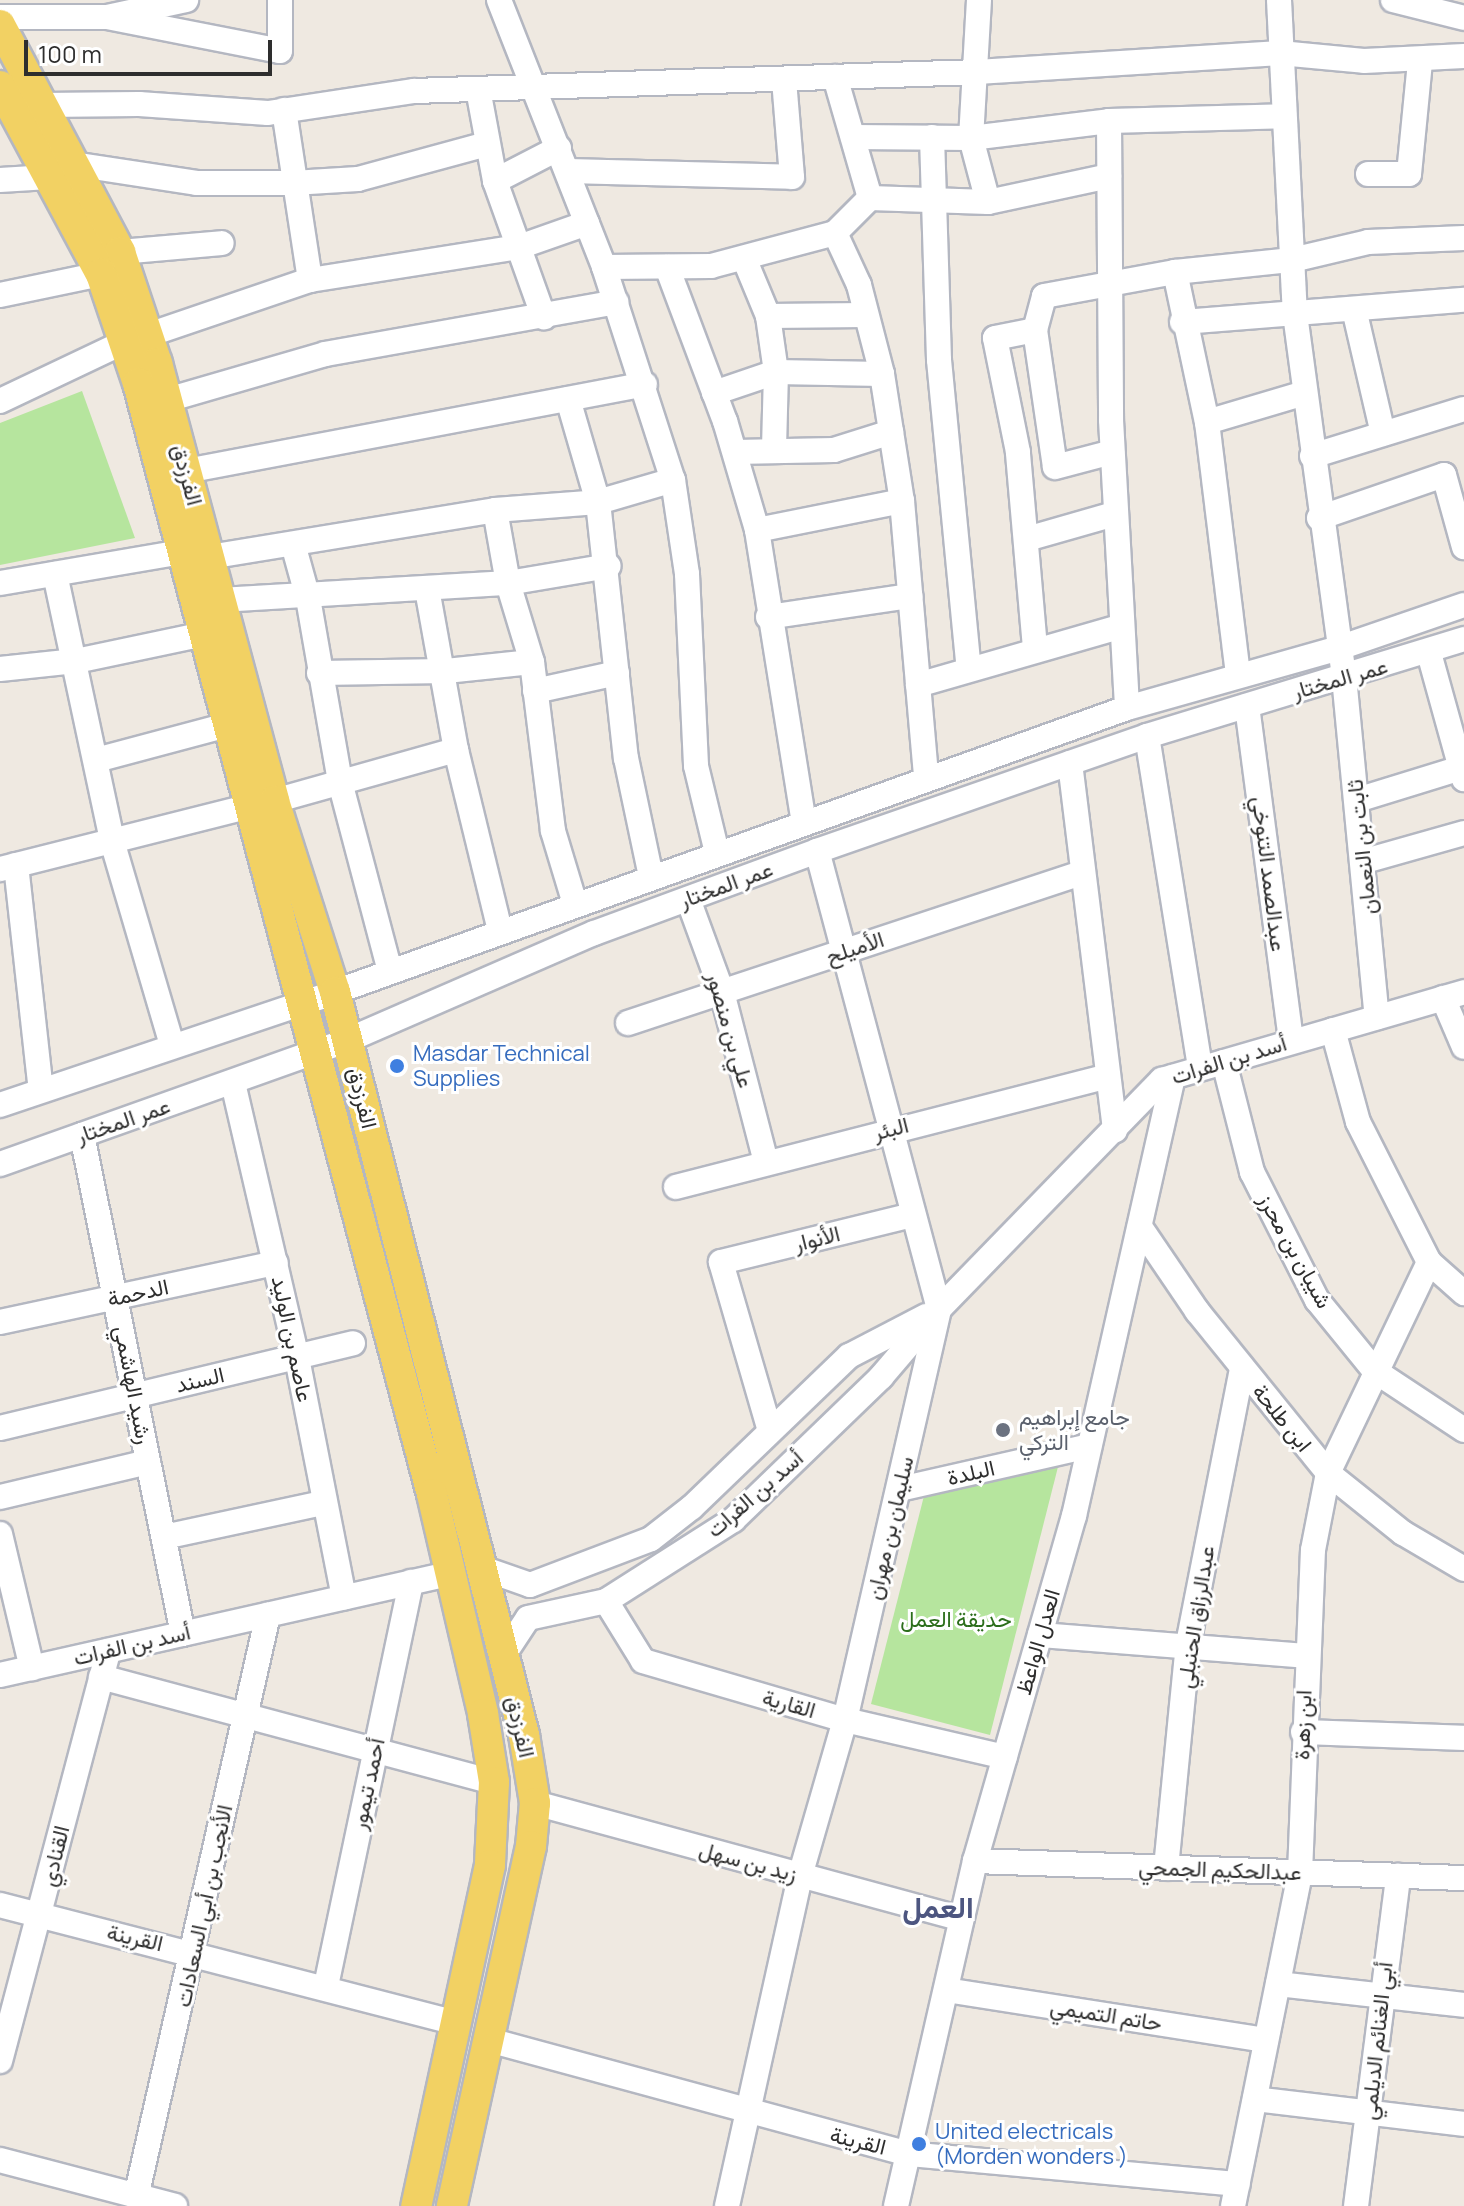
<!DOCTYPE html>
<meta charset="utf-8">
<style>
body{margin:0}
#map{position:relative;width:1464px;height:2206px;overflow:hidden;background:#efe9e1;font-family:Manrope,Vazirmatn,sans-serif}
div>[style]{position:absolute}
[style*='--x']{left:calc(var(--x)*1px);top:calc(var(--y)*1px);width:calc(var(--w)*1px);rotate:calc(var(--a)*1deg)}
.green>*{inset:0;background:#b6e59e}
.roads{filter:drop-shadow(2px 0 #b4b7c1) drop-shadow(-2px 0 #b4b7c1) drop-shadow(0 2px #b4b7c1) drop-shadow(0 -2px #b4b7c1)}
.minor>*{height:24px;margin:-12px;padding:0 12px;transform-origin:12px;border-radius:12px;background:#fff}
.major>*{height:30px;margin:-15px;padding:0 15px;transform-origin:15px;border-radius:15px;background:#f2d163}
.dots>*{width:22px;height:22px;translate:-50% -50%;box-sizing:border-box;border:4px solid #fff;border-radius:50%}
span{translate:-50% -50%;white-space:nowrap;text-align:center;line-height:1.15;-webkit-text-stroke:6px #fff;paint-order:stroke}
.street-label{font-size:22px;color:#2e2e2e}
.shop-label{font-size:22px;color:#366cbe}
.left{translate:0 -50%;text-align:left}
.worship-label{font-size:22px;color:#5b616d}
.park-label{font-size:22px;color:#2c6e1b}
.district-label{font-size:30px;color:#4d5680;font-weight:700}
.scale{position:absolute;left:24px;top:40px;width:248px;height:36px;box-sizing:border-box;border:4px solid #2e2e2e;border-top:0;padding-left:10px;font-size:24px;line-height:28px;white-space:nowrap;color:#2e2e2e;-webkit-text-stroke:6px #fff;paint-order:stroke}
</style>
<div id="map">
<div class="green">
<i style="clip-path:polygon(82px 391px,135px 538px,0 565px,0 423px)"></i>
<i style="clip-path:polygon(1060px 1459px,990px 1735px,871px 1704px,925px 1492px)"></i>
</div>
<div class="roads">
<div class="minor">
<i style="--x:499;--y:0;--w:287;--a:68.5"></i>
<i style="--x:604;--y:267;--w:224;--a:72.1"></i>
<i style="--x:673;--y:480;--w:95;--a:81.5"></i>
<i style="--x:687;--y:574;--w:192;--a:87.3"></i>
<i style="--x:696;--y:766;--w:89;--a:76.4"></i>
<i style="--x:979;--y:0;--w:138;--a:93.3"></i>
<i style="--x:971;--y:138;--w:66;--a:75.1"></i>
<i style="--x:1279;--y:0;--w:314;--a:87.1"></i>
<i style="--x:1295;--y:314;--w:366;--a:82.3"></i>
<i style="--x:1344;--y:677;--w:342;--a:84.5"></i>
<i style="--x:1393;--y:0;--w:73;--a:14.2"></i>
<i style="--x:0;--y:17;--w:107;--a:0"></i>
<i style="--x:107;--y:17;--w:81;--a:-12.1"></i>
<i style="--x:107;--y:17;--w:176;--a:11.1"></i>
<i style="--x:280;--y:51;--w:51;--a:-90"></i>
<i style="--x:478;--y:89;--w:94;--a:79.5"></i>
<i style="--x:495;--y:181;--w:145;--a:70.3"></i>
<i style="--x:42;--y:105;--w:97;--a:-0.6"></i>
<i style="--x:139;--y:104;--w:129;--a:4"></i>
<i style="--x:268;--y:113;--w:148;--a:-8.6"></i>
<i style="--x:414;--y:91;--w:563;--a:-1.93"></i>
<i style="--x:977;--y:72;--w:304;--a:-3.6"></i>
<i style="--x:1280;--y:53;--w:84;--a:5.4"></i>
<i style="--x:1364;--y:61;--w:100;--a:-2.9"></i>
<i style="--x:284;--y:110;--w:172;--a:81.3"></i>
<i style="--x:1109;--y:121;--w:299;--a:89.6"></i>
<i style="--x:1111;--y:420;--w:288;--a:86.8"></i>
<i style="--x:853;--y:137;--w:118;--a:0.5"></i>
<i style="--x:971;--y:138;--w:139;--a:-7"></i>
<i style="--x:1109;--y:121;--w:174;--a:-1.6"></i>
<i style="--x:932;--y:137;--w:223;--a:88.2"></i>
<i style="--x:939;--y:360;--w:310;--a:84.5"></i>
<i style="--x:73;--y:164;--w:125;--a:8.7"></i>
<i style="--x:197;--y:183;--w:96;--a:0"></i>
<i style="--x:293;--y:183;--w:65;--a:-3.5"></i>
<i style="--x:358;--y:179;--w:134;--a:-15.2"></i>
<i style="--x:568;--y:171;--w:224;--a:1.5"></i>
<i style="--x:792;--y:177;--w:98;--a:-94.7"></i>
<i style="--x:1368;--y:174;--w:41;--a:0"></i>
<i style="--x:1409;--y:174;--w:114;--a:-84.4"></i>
<i style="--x:0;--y:180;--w:49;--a:-3.5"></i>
<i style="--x:495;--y:181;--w:72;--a:-27.3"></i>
<i style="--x:870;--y:198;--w:118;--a:1.9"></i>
<i style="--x:988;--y:202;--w:124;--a:-12.1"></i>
<i style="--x:835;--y:233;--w:57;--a:65.2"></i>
<i style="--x:859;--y:285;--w:92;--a:75.5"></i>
<i style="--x:882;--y:374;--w:129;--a:81.1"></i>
<i style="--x:902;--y:501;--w:277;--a:85"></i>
<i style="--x:120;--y:252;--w:102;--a:-5"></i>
<i style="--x:744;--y:258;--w:63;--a:67.5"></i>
<i style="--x:768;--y:316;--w:57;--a:81.9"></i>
<i style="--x:776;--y:372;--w:78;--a:91.5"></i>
<i style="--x:604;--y:267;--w:107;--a:-0.5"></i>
<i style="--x:711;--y:266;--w:128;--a:-14.9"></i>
<i style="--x:835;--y:233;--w:49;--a:-45"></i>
<i style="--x:870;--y:198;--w:126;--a:-106.1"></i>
<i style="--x:667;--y:267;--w:165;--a:69.4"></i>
<i style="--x:725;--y:421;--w:114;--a:73.6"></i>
<i style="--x:757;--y:530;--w:296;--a:80.9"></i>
<i style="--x:1175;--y:272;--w:153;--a:78"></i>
<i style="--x:1207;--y:422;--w:253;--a:83"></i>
<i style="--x:0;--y:295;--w:103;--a:-11.7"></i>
<i style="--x:1354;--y:309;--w:128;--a:76.9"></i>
<i style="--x:768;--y:316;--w:98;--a:-0.6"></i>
<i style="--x:1182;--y:322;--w:283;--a:-4.5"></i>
<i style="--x:1035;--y:330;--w:35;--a:-75"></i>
<i style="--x:1044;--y:296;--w:133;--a:-10.4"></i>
<i style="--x:1175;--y:272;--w:118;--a:-5.9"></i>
<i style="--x:1292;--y:260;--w:78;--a:-13.3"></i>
<i style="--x:1368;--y:242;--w:96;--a:-2.4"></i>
<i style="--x:148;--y:335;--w:171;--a:-18.8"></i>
<i style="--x:310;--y:280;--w:212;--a:-9"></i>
<i style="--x:519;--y:247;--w:72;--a:-19.4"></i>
<i style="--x:714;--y:393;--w:65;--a:-18.7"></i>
<i style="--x:776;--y:372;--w:106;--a:1.1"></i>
<i style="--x:568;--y:399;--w:107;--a:73.8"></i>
<i style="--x:598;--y:502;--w:258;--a:83.8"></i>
<i style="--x:626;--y:758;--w:122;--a:78.1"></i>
<i style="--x:167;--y:400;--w:165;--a:-16.2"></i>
<i style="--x:325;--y:354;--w:296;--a:-10.1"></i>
<i style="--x:0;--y:401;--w:137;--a:-25.4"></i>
<i style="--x:1207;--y:422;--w:101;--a:-16.6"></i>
<i style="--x:735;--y:452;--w:99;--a:-1.2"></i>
<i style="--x:834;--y:450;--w:60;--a:-17.5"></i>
<i style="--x:1312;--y:456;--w:159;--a:-17.2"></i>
<i style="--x:186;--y:471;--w:467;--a:-10.7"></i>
<i style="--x:495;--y:510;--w:74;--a:79.9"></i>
<i style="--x:508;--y:583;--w:83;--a:73.1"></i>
<i style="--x:532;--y:662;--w:170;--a:82.9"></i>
<i style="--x:553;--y:831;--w:76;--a:73.2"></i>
<i style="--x:1319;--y:518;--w:132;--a:-19"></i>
<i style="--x:1444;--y:475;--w:75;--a:74.5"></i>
<i style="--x:757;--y:530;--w:148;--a:-11.3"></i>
<i style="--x:1027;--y:539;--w:91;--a:-16"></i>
<i style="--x:293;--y:544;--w:56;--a:74.5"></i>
<i style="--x:308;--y:598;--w:187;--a:80.1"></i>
<i style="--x:340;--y:782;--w:196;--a:75.2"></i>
<i style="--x:209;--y:557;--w:290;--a:-9.3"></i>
<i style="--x:495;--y:510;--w:103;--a:-4.4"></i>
<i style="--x:598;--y:502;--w:78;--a:-16.3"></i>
<i style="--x:55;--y:574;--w:273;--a:77.9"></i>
<i style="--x:112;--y:841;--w:213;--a:73.6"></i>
<i style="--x:0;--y:583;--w:185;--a:-9.7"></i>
<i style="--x:427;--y:589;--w:164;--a:79.8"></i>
<i style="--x:456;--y:750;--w:186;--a:76.3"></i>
<i style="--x:220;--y:600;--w:289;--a:-3.4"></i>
<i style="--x:508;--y:583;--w:102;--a:-9.6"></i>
<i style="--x:768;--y:617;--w:144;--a:-8.4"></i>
<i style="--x:1035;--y:648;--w:197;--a:-95"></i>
<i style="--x:1018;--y:452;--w:116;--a:-101.4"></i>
<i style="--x:995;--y:338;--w:41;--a:-11.3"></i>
<i style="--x:1035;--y:330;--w:138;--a:81.7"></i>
<i style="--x:1055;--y:467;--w:59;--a:-14.7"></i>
<i style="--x:1429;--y:653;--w:131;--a:74.5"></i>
<i style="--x:0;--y:669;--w:76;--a:-6"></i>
<i style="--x:76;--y:661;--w:131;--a:-11.9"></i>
<i style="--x:319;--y:673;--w:127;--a:-0.9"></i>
<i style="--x:446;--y:671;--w:86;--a:-6"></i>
<i style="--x:918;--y:685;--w:209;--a:-16.1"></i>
<i style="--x:535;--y:691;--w:84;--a:-12.4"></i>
<i style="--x:1247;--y:706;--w:338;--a:82.5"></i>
<i style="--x:1147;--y:736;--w:335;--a:80.9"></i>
<i style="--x:96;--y:760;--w:137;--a:-14.9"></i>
<i style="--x:1070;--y:763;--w:370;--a:83"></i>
<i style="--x:1357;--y:800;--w:112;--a:-17.1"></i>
<i style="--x:274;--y:801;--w:189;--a:-15.7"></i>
<i style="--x:1365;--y:861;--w:103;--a:-15.8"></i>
<i style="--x:16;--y:865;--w:226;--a:83.7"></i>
<i style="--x:0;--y:869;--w:258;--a:-14.1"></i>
<i style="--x:688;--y:899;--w:99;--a:69.9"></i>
<i style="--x:722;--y:992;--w:176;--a:75.5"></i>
<i style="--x:1443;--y:998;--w:53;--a:66.8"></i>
<i style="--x:628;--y:1023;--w:477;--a:-18.3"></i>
<i style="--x:1333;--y:1030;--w:95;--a:74.8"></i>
<i style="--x:1358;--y:1122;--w:157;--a:63.1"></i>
<i style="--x:1429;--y:1262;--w:47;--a:41.5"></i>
<i style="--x:1224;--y:1062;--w:114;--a:75.7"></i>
<i style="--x:1252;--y:1172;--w:144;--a:63.1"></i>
<i style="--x:1317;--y:1300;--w:92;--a:50.8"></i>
<i style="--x:1375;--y:1371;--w:107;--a:33.5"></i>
<i style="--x:233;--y:1083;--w:282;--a:76.9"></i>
<i style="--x:297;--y:1358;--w:244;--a:78.9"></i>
<i style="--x:0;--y:1105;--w:354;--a:-18.6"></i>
<i style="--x:335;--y:992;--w:841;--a:-19.73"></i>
<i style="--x:1127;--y:708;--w:220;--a:-15.8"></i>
<i style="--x:1339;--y:648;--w:132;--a:-19"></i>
<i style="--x:82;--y:1135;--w:509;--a:78.56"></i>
<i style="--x:0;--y:1164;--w:369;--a:-19.6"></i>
<i style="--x:348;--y:1040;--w:268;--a:-23.5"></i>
<i style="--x:594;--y:933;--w:238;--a:-20.2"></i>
<i style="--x:817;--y:851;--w:349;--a:-19.2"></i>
<i style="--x:1147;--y:736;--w:332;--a:-17"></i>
<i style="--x:676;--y:1187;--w:445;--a:-14.4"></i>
<i style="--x:1140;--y:1227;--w:102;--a:55.8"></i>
<i style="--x:1197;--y:1311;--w:208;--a:51"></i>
<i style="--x:1328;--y:1473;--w:96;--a:38.7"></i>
<i style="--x:1403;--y:1533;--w:71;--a:30.5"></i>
<i style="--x:0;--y:1322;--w:282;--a:-12.1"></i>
<i style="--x:0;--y:1428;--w:363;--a:-13.5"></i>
<i style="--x:770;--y:1431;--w:176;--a:-106.2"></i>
<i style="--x:721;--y:1262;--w:198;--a:-13.8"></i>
<i style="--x:900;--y:1489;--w:194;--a:-12.8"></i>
<i style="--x:0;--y:1497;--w:152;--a:-13.3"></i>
<i style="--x:0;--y:1534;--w:138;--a:76.6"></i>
<i style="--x:164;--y:1537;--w:162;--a:-12.1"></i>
<i style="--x:479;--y:1567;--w:54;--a:19.4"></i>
<i style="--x:530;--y:1585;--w:129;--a:-20.8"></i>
<i style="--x:651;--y:1539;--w:52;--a:-38"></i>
<i style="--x:692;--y:1507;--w:218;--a:-43.9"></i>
<i style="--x:849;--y:1356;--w:87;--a:-27.5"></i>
<i style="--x:606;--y:1601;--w:70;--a:58.3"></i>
<i style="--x:643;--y:1661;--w:210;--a:16.3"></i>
<i style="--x:845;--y:1720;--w:164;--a:13"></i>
<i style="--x:1040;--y:1635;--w:267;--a:4.5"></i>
<i style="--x:503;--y:1656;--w:45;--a:-56.7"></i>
<i style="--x:528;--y:1618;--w:80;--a:-12.3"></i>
<i style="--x:606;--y:1601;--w:151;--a:-32.5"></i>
<i style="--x:733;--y:1520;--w:206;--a:-44"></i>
<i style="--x:881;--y:1377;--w:89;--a:-49.5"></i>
<i style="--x:939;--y:1309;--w:320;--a:-45.8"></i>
<i style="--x:1162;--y:1080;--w:315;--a:-16.2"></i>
<i style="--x:0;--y:1675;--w:462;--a:-12.7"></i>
<i style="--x:101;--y:1677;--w:407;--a:15"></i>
<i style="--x:1303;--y:1732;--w:161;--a:2.1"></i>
<i style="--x:535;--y:1803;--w:442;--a:15.2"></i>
<i style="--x:975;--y:1861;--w:489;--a:2"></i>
<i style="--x:1166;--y:1868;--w:225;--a:-84.4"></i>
<i style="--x:1188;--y:1644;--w:281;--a:-78.9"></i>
<i style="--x:0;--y:1905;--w:469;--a:14.5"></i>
<i style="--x:1278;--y:1984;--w:187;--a:6.4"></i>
<i style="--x:326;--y:1986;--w:413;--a:-78.1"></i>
<i style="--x:946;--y:1990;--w:324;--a:8.9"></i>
<i style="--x:489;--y:2040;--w:434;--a:15.2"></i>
<i style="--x:908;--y:2154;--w:331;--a:5.2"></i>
<i style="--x:0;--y:2061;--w:424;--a:-75.2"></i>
<i style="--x:1255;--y:2099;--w:210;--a:6.8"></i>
<i style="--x:0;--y:2160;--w:181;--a:14.7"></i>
<i style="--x:136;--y:2197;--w:597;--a:-77.22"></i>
<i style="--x:727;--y:2206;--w:338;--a:-77.5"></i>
<i style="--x:800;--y:1876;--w:162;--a:-73.9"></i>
<i style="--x:845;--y:1720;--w:422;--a:-77.1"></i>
<i style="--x:939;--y:1309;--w:474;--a:-104.9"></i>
<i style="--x:896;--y:2206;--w:354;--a:-77.1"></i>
<i style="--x:975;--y:1861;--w:359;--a:-74"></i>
<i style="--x:1074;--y:1516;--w:450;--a:-77.3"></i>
<i style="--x:1233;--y:2206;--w:340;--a:-78.6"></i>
<i style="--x:1300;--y:1873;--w:323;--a:-87.7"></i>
<i style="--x:1313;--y:1550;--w:78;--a:-79"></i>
<i style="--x:1328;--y:1473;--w:234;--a:-64.4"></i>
<i style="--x:1356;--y:2206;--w:333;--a:-82.7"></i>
</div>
<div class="major">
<i style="--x:0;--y:25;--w:257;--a:62.1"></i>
<i style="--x:120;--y:252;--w:117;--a:71.6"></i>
<i style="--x:157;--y:363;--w:453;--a:75"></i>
<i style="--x:274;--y:801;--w:201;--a:72.3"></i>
<i style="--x:335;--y:992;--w:767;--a:75.73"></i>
<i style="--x:524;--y:1735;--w:69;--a:80.8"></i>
<i style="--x:535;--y:1803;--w:43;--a:95.3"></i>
<i style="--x:531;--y:1846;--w:369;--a:102.4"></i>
<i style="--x:0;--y:86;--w:213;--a:61.8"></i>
<i style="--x:101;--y:274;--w:115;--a:71.3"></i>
<i style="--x:138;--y:383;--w:1149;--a:75.18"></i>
<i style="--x:432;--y:1494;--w:226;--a:76.9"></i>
<i style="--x:483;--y:1714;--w:69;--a:80.8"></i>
<i style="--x:494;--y:1782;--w:83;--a:92.8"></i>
<i style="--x:490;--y:1865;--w:349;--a:102.2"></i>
</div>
</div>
<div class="dots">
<i style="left:397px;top:1066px;background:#3f7fe0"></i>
<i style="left:1003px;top:1430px;background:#6b7280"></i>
<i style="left:919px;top:2144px;background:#3f7fe0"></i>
</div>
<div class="street-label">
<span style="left:187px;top:475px;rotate:75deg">الفرزدق</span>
<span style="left:1340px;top:679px;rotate:-16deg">عمر المختار</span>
<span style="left:1362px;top:847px;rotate:-96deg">ثابت بن النعمان</span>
<span style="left:1269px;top:874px;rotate:83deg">عبدالصمد التنوخي</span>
<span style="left:726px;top:885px;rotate:-20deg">عمر المختار</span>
<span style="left:855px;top:948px;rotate:-18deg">الأميلح</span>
<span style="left:730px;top:1030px;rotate:74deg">علي بن منصور</span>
<span style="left:1229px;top:1060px;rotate:-17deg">أسد بن الفرات</span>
<span style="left:362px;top:1098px;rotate:76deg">الفرزدق</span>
<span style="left:123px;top:1121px;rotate:-19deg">عمر المختار</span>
<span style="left:891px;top:1129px;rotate:-14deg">البئر</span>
<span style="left:817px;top:1239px;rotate:-14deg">الأنوار</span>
<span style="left:1295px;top:1251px;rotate:61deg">شيبان بن محرز</span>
<span style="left:138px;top:1293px;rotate:-12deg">الدحمة</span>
<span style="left:292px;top:1339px;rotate:78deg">عاصم بن الوليد</span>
<span style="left:200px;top:1380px;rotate:-13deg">السند</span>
<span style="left:133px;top:1385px;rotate:79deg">رشيد الهاشمي</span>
<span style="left:1282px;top:1418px;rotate:51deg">ابن طلحة</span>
<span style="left:971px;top:1473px;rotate:-13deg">البلدة</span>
<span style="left:755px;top:1494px;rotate:-41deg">أسد بن الفرات</span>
<span style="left:890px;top:1528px;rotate:-77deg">سليمان بن مهران</span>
<span style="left:1196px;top:1617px;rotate:-81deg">عبدالرزاق الحنبلي</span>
<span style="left:1038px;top:1642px;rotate:-74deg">العدل الواعظ</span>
<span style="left:132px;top:1645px;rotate:-13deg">أسد بن الفرات</span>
<span style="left:789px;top:1704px;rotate:16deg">القارية</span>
<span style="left:1303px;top:1725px;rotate:-88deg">ابن زهرة</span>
<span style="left:520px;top:1727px;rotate:77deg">الفرزدق</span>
<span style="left:368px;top:1784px;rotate:-78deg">أحمد تيمور</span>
<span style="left:55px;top:1856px;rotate:-76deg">القنادي</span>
<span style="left:748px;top:1862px;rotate:15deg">زيد بن سهل</span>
<span style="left:1220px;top:1870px;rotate:2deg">عبدالحكيم الجمحي</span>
<span style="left:204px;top:1906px;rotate:-78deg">الأنجب بن أبي السعادات</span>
<span style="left:135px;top:1938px;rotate:13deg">القرينة</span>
<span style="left:1106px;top:2015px;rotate:9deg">حاتم التميمي</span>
<span style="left:1377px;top:2041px;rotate:-84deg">أبي الغنائم الديلمي</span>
<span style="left:858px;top:2141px;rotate:14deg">القرينة</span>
</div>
<div class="shop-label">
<span class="left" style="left:413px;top:1066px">Masdar Technical<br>Supplies</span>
<span class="left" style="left:935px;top:2144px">United electricals<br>(Morden wonders )</span>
</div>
<div class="worship-label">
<span class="left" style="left:1019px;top:1430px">جامع إبراهيم<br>التركي</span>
</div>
<div class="park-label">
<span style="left:956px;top:1620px">حديقة العمل</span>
</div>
<div class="district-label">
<span style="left:938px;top:1907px">العمل</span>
</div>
<div class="scale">100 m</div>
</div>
